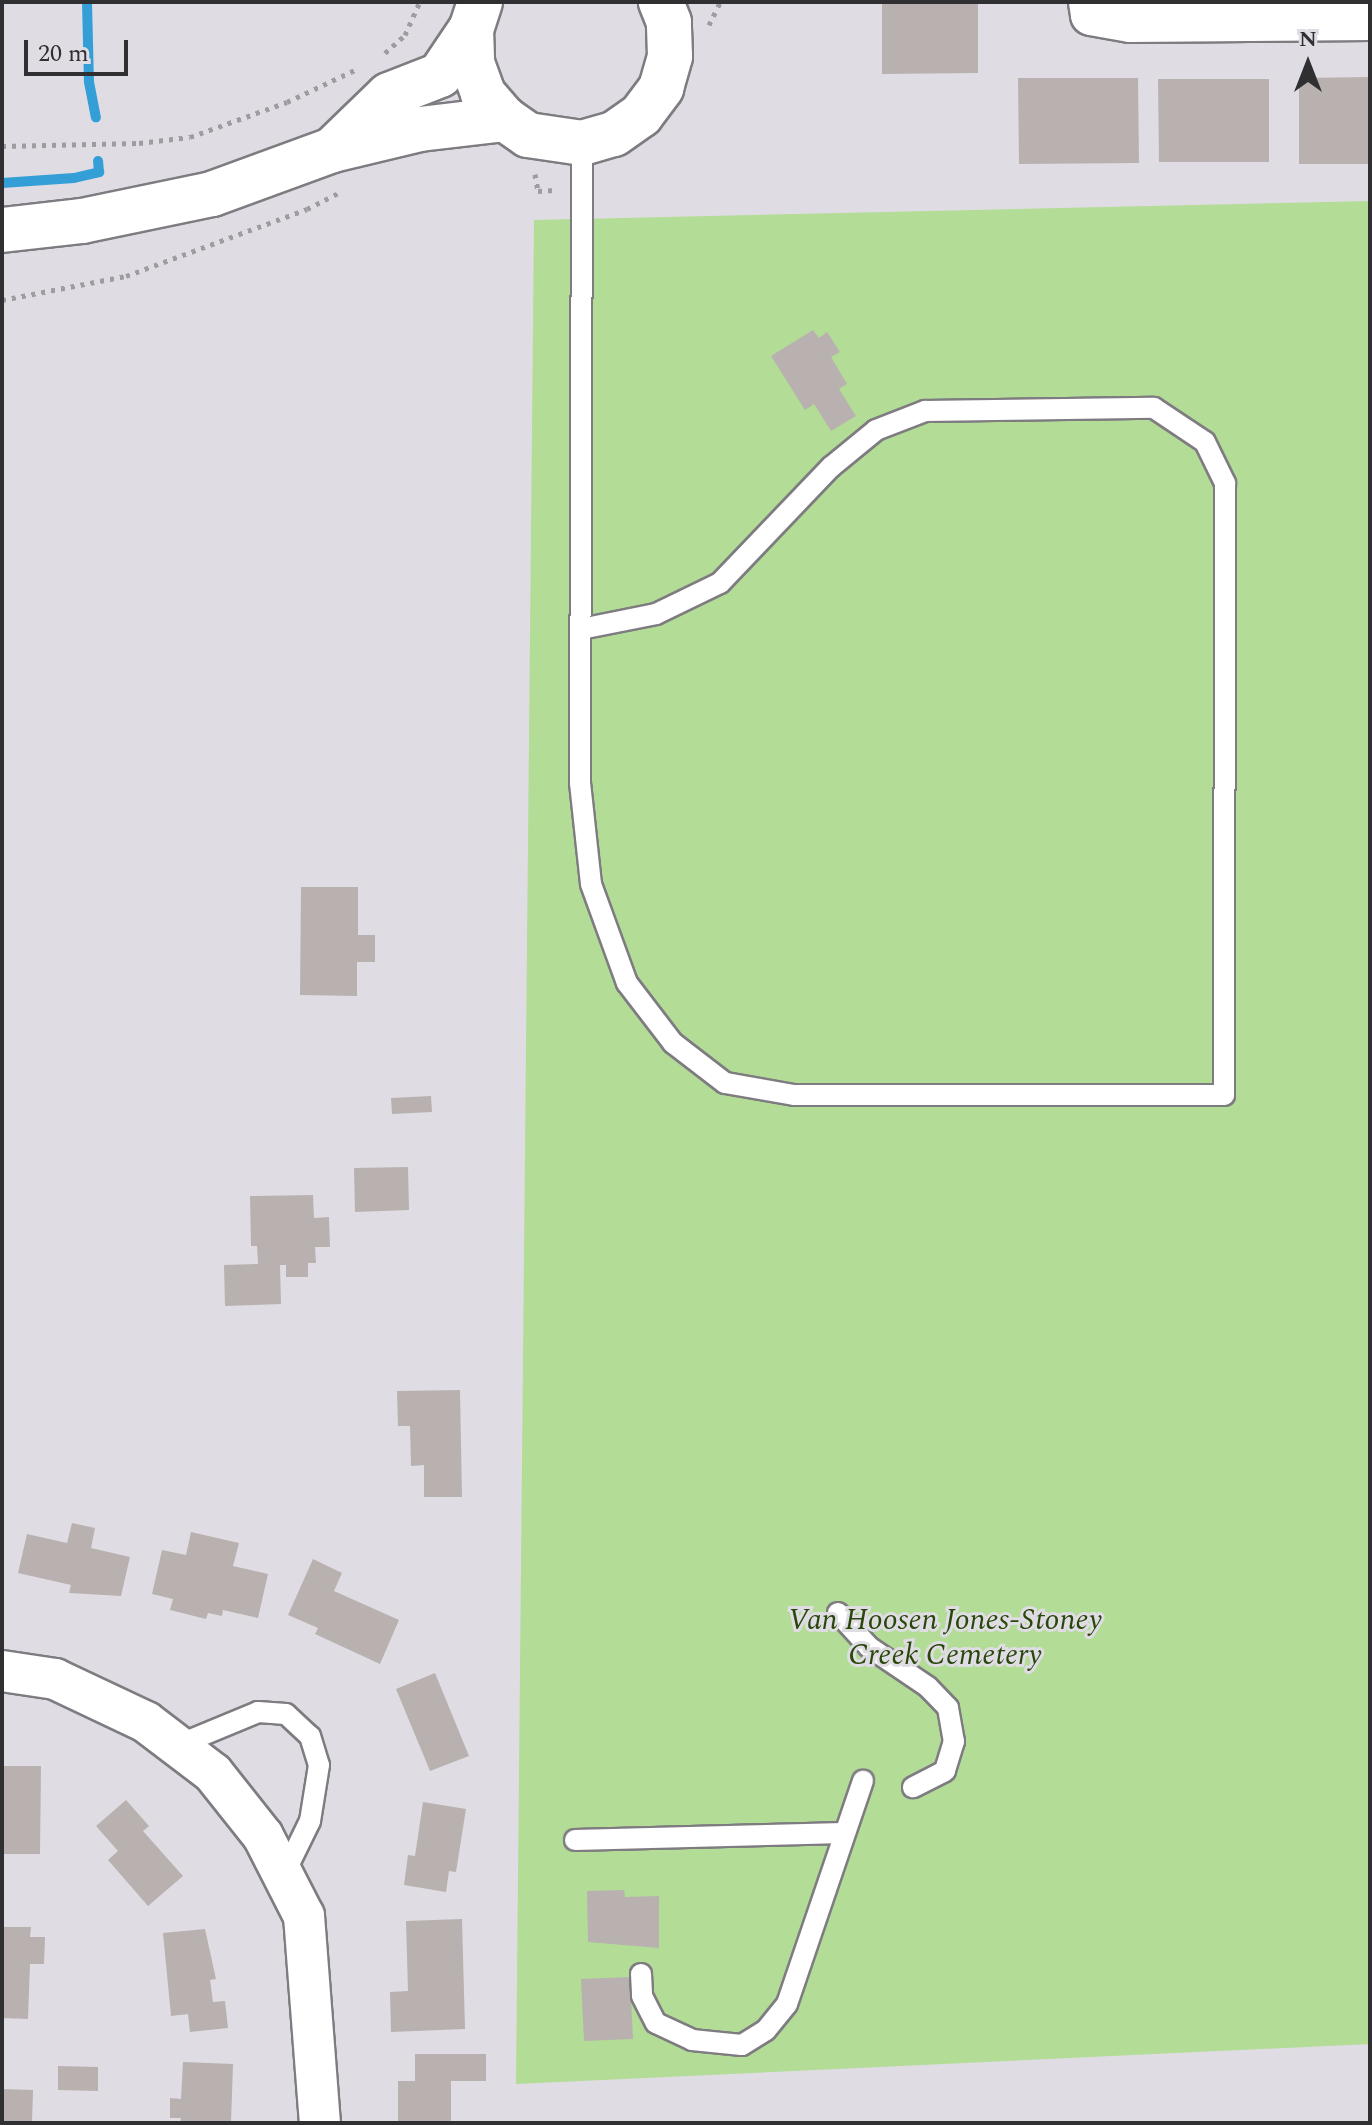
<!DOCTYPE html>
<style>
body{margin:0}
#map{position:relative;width:1372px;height:2125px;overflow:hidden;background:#dfdde3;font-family:Spectral,serif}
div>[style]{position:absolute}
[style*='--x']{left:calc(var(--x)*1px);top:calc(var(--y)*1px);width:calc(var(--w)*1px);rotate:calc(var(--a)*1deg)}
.green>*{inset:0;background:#b3dc96}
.stream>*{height:10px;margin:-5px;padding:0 5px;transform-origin:5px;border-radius:5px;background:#349fd7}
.building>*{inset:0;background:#b8b1b0}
.path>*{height:5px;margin-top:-2.5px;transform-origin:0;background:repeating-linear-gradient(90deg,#9e9ca1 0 4px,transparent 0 10px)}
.roads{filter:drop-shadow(2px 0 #7e7c81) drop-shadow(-2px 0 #7e7c81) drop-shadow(0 2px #7e7c81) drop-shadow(0 -2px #7e7c81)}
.lane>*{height:20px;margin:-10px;padding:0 10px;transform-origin:10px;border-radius:10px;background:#fff}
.street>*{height:40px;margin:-20px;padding:0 20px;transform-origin:20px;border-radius:20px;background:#fff}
.secondary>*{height:44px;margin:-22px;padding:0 22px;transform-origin:22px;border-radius:22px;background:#fff}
span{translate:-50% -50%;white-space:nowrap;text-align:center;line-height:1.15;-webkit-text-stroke:6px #dfdde3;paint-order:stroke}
.park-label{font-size:30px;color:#29470a;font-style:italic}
.frame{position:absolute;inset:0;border:4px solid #303032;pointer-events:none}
.north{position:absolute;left:1268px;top:24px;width:80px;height:80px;-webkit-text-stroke:6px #dfdde3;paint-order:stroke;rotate:0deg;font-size:22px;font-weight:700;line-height:32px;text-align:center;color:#303032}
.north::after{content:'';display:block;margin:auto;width:28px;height:36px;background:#303032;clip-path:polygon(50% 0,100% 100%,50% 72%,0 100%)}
.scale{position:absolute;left:24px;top:40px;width:104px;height:36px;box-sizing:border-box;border:4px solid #303032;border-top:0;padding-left:10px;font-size:24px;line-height:28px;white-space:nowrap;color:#303032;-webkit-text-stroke:6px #dfdde3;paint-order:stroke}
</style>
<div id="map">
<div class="green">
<i style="clip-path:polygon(1370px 201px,1370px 2044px,516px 2084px,534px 220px)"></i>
</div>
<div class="stream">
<i style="--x:87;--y:2;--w:80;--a:88.6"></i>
<i style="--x:89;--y:82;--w:36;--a:79"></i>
<i style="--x:2;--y:183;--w:72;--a:-4"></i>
<i style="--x:74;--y:178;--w:26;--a:-13"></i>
<i style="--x:99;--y:172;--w:11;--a:-95"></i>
</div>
<div class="building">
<i style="clip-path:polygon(882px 2px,978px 2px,978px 73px,882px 74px)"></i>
<i style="clip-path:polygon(1370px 77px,1370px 164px,1299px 164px,1299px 78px)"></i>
<i style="clip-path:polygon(1018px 78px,1138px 78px,1139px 163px,1019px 164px)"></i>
<i style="clip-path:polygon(1158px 79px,1269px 79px,1269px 162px,1159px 162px)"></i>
<i style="clip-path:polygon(813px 330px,819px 338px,827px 332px,840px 352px,831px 357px,847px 384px,839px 389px,856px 416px,831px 431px,814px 404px,805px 410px,771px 356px)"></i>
<i style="clip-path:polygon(301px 887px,358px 887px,358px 935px,375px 935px,375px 962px,357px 962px,357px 996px,300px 995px)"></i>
<i style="clip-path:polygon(431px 1096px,432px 1112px,392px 1114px,391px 1098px)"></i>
<i style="clip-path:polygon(408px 1167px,409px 1210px,355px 1212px,354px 1168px)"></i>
<i style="clip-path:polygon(313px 1195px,314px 1218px,329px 1217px,330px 1247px,315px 1247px,316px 1263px,308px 1263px,308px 1277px,286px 1277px,286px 1265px,280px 1265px,281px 1304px,225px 1306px,224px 1265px,258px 1264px,257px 1246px,251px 1246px,250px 1196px)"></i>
<i style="clip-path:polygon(460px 1390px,462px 1497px,424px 1497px,424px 1465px,411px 1466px,410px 1426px,398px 1426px,397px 1391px)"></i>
<i style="clip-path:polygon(72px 1523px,95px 1528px,91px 1548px,130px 1557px,121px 1596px,69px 1593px,71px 1585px,18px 1573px,27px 1534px,67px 1543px)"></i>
<i style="clip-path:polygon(191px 1532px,239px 1543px,233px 1566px,268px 1574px,258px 1618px,223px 1610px,222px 1616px,208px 1613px,206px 1619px,170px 1610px,173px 1599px,152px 1594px,162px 1550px,186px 1555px)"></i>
<i style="clip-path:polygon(313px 1559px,342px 1573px,334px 1591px,399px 1620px,380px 1664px,315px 1634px,318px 1628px,288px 1615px)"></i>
<i style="clip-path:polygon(435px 1673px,469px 1756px,430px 1771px,396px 1689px)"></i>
<i style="clip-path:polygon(2px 1766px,41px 1766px,40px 1854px,2px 1854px)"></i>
<i style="clip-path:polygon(126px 1800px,149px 1826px,143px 1831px,183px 1876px,148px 1906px,108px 1860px,118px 1851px,96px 1826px)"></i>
<i style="clip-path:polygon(423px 1802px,466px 1809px,456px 1872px,449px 1871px,446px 1892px,404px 1885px,408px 1855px,415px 1856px)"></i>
<i style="clip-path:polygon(624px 1890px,625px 1897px,659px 1896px,659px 1948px,588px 1942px,587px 1891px)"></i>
<i style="clip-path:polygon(462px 1919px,465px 2029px,391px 2032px,390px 1992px,408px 1991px,406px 1921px)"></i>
<i style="clip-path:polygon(2px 1927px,31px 1927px,30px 1937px,45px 1937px,44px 1964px,30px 1964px,28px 2019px,2px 2018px)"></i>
<i style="clip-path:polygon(205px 1929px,216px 1979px,210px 1980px,213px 2002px,225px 2001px,228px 2028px,190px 2032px,188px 2014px,171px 2016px,163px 1933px)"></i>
<i style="clip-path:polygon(630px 1977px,633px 2039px,584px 2041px,581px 1979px)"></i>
<i style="clip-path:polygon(415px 2054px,486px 2054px,486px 2081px,451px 2081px,451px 2123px,398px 2123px,398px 2081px,415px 2081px)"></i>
<i style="clip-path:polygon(183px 2062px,233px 2064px,231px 2123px,180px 2123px,181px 2118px,170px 2118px,170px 2098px,181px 2099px)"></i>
<i style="clip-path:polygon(58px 2066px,98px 2067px,98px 2091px,58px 2090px)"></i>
<i style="clip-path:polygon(2px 2089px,33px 2090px,32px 2123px,2px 2123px)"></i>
</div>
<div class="path">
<i style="--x:709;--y:25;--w:25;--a:-64"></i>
<i style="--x:385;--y:53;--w:27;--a:-42"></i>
<i style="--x:405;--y:35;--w:36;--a:-66"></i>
<i style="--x:2;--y:146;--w:137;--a:-1.3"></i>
<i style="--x:139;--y:143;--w:51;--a:-6.7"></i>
<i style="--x:190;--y:137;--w:103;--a:-19.8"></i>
<i style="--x:287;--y:102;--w:75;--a:-25.2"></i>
<i style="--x:535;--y:174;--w:17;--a:80"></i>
<i style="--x:538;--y:191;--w:17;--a:-3"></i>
<i style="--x:2;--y:300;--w:126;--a:-11"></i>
<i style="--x:126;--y:276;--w:193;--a:-20.3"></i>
<i style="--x:307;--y:209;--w:35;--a:-27"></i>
</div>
<div class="roads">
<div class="lane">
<i style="--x:581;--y:629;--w:76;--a:-11.3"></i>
<i style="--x:656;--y:614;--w:71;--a:-25.8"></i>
<i style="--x:720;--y:583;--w:161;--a:-46.3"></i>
<i style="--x:831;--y:467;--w:58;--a:-39.4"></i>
<i style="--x:876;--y:430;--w:53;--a:-21.2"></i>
<i style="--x:925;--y:411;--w:229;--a:-0.8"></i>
<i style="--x:1154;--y:408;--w:61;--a:33.7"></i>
<i style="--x:1205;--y:442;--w:46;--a:64"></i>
<i style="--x:1225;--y:483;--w:612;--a:90.09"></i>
<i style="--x:1224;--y:1095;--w:430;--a:180"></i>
<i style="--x:794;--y:1095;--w:70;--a:-170.1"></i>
<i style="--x:725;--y:1083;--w:66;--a:-142.4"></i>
<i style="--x:673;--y:1043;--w:76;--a:-127.5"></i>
<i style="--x:627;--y:983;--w:105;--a:-110"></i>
<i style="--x:591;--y:884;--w:102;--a:-96.2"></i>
<i style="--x:580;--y:783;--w:640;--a:-89.82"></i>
<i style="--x:838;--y:1613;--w:46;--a:47.6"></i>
<i style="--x:869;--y:1647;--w:71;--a:34.1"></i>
<i style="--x:928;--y:1687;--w:29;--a:46"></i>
<i style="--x:948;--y:1708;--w:34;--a:80"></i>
<i style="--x:954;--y:1741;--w:31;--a:107"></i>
<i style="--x:945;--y:1771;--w:36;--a:153"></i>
<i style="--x:176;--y:1746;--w:89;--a:-22.5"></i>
<i style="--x:258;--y:1712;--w:28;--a:4"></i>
<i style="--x:286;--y:1714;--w:33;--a:43"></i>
<i style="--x:310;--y:1736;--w:30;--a:73"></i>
<i style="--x:319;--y:1765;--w:57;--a:99.1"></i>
<i style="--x:310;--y:1821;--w:61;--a:116.1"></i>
<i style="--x:575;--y:1840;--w:268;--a:-1.5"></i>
<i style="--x:641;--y:1974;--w:22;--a:87"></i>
<i style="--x:642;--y:1996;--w:30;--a:63"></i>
<i style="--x:656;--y:2023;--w:40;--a:25"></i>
<i style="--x:692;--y:2040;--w:50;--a:5.7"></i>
<i style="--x:742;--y:2045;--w:28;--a:-32"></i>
<i style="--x:766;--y:2030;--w:33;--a:-51"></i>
<i style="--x:787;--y:2004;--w:236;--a:-71.2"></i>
</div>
<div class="street">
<i style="--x:1089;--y:2;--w:13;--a:81"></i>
<i style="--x:1091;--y:15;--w:40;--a:10"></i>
<i style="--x:1130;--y:22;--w:240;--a:-0.5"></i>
<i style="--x:2;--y:1671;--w:54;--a:8.6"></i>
<i style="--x:55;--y:1679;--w:101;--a:25.3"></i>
<i style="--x:146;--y:1722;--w:84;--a:37.3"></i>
<i style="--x:213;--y:1773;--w:80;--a:51.6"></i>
<i style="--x:263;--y:1836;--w:90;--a:62.9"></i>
<i style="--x:304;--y:1916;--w:208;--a:85.6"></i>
</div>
<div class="secondary">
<i style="--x:480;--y:2;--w:28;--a:108"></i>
<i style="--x:471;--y:29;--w:34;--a:88"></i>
<i style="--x:472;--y:63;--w:33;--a:70"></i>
<i style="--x:483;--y:94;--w:33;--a:49"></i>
<i style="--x:505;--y:119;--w:28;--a:35"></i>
<i style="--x:528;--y:135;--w:55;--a:8.4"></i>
<i style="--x:582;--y:143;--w:33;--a:-16"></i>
<i style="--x:614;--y:134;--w:33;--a:-35"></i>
<i style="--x:641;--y:115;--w:34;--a:-53"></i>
<i style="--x:661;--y:88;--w:33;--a:-74"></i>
<i style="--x:670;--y:56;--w:34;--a:-92"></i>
<i style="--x:669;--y:22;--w:22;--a:-112"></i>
<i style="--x:332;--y:150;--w:79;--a:-44"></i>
<i style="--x:389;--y:95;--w:55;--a:-21.4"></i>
<i style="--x:440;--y:75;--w:55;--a:-56"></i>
<i style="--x:2;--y:230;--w:81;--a:-6.4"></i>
<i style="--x:82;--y:221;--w:133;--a:-11.7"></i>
<i style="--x:212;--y:194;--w:128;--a:-20.1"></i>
<i style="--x:332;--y:150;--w:90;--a:-13.4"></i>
<i style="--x:420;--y:129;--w:86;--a:-6.7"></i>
</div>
</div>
<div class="park-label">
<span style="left:945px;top:1637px">Van Hoosen Jones-Stoney<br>Creek Cemetery</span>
</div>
<div class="frame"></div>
<div class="north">N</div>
<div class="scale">20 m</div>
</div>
